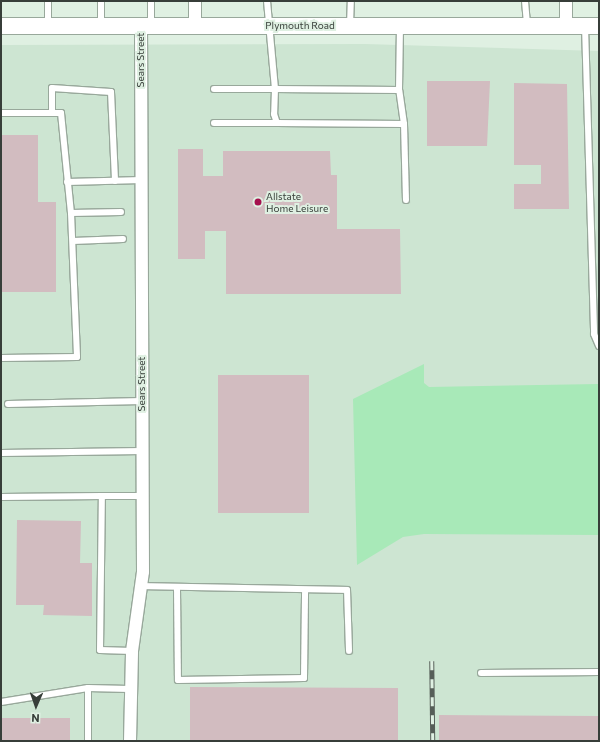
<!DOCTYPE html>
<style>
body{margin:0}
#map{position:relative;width:600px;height:742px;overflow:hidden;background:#dff0e2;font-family:Commissioner,sans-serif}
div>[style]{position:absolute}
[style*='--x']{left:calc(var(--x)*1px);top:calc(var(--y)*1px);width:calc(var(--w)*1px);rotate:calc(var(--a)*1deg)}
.built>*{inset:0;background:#cde5d2}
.green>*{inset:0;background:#a8e9b8}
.building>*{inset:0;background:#d2bcc0}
.roads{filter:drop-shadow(1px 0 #98a89b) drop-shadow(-1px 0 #98a89b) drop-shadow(0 1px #98a89b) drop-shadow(0 -1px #98a89b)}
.lane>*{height:6px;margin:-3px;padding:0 3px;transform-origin:3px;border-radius:3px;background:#fff}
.street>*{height:12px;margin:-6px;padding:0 6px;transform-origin:6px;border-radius:6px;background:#fff}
.secondary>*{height:16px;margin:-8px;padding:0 8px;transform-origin:8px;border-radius:8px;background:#fff}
.rail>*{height:4.5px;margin-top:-2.25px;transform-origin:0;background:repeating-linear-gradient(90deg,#dff0e2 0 9px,#565e58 0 18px);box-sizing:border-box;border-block:1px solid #565e58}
.dots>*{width:11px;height:11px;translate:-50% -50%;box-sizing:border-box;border:2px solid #dff0e2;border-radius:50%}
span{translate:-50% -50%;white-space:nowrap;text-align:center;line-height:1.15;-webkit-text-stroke:4px #dff0e2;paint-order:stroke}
.street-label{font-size:10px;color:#373e39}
.poi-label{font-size:10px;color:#373e39}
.left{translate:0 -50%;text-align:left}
.frame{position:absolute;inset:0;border:2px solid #373e39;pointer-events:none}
.north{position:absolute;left:16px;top:686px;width:40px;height:40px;-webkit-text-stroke:3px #dff0e2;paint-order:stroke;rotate:182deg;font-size:11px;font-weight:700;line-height:16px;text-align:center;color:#373e39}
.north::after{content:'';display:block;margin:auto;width:14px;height:18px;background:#373e39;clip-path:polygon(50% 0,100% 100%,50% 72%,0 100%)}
</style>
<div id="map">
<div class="built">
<i style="clip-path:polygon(365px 44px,599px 51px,599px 741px,1px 741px,1px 45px)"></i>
</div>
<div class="green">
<i style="clip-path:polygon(424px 364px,424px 383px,429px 387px,599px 384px,599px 535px,424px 534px,403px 537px,357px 565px,353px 399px)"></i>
</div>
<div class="building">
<i style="clip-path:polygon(427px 81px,490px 81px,487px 146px,427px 146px)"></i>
<i style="clip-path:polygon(514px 83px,567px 84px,569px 209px,514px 209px,514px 184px,541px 184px,541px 165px,514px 165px)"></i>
<i style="clip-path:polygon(1px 135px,38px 135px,38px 202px,56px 202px,56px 292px,1px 292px)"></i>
<i style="clip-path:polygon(178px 149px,203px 149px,203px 176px,223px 176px,223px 151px,330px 151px,331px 175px,337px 175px,337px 229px,400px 229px,401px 294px,226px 294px,226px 231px,205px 231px,205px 259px,178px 259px)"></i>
<i style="clip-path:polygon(218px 375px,309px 375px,309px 513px,218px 513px)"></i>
<i style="clip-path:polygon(17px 520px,81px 521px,80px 563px,92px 563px,92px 616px,43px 615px,44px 605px,16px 605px)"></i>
<i style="clip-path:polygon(190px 687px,398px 688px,398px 741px,190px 741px)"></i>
<i style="clip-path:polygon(439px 715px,599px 716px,599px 741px,439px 741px)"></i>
<i style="clip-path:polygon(1px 718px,70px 718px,70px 741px,1px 741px)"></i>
</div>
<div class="roads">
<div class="lane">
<i style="--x:151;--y:1;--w:24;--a:90"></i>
<i style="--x:267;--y:1;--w:88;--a:84.8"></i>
<i style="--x:275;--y:89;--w:124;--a:0.5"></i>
<i style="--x:399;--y:90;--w:64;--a:-89.1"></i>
<i style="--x:525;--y:1;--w:24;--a:85"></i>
<i style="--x:48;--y:25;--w:24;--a:-90"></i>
<i style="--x:101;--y:25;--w:24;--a:-90"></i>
<i style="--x:350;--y:25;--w:24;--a:-88"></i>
<i style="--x:585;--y:26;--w:308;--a:88.3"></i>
<i style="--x:594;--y:334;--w:13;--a:67"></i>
<i style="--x:214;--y:89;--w:61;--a:0"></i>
<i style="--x:275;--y:89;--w:25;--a:92"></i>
<i style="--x:274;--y:114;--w:9;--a:72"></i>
<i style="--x:277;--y:123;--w:127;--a:0.5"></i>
<i style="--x:404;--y:124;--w:34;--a:-98"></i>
<i style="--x:1;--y:113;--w:60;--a:0"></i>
<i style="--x:61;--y:113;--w:100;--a:84.3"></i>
<i style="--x:71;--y:213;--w:144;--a:87.6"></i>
<i style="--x:77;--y:357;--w:76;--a:179.2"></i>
<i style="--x:52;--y:113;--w:25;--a:-90"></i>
<i style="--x:52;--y:88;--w:59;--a:3.9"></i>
<i style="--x:111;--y:92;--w:89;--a:87.4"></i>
<i style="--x:214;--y:123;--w:63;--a:0"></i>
<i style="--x:404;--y:124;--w:76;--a:88.5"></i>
<i style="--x:67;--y:182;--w:75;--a:-1.5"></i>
<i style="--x:71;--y:213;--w:50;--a:-1.1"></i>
<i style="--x:73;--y:241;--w:50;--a:-2.3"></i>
<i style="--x:8;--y:404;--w:134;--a:-1.3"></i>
<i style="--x:1;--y:453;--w:141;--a:-0.8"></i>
<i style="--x:1;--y:497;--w:101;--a:-0.6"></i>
<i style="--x:141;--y:586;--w:206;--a:1.1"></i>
<i style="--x:347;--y:590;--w:61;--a:88.1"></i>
<i style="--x:177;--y:589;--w:91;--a:89.4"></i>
<i style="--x:178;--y:680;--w:126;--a:-0.9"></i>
<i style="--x:304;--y:678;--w:88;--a:-89.3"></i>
<i style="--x:132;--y:651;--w:32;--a:-178"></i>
<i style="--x:100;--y:650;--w:154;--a:-89.3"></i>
<i style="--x:102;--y:496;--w:41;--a:0"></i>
<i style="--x:481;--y:673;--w:118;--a:-0.5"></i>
<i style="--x:1;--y:702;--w:88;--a:-9.1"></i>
<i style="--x:88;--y:688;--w:41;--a:1.4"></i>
<i style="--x:88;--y:741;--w:53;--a:-90"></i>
</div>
<div class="street">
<i style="--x:566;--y:1;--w:25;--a:90"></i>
<i style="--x:195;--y:27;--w:26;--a:-90"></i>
<i style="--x:130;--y:741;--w:90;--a:-88.7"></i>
<i style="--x:132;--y:651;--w:80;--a:-82.1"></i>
<i style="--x:143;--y:572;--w:545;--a:-90.21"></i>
</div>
<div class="secondary">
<i style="--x:1;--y:26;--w:598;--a:0"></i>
</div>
</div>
<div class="rail">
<i style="--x:432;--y:661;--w:80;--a:89.3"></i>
</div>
<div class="dots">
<i style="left:258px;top:202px;background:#a5104e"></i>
</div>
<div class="street-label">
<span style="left:300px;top:26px">Plymouth Road</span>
<span style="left:141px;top:60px;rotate:-90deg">Sears Street</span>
<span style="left:142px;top:384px;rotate:-90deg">Sears Street</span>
</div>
<div class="poi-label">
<span class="left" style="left:266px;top:202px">Allstate<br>Home Leisure</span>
</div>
<div class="frame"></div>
<div class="north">N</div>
</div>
